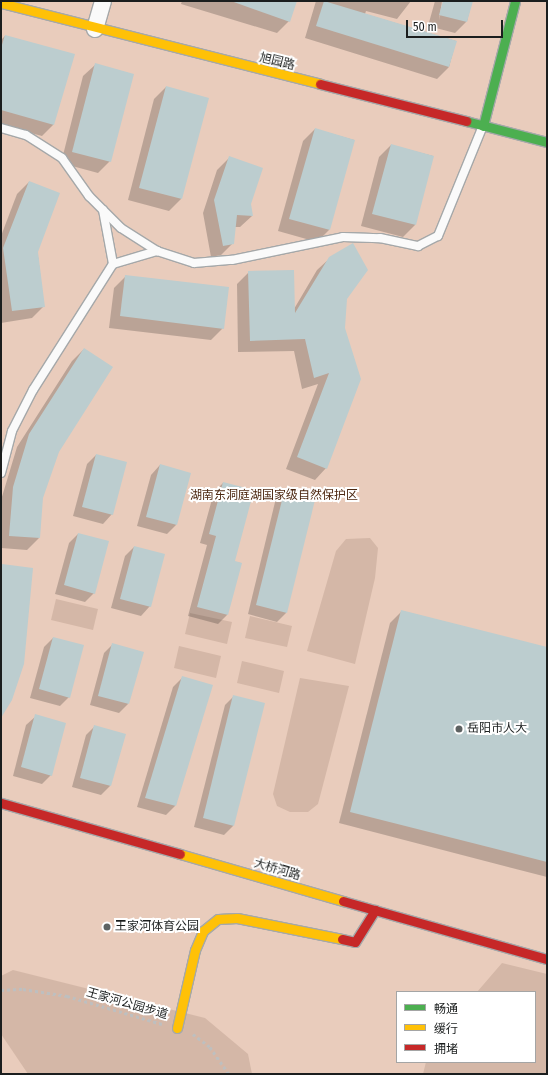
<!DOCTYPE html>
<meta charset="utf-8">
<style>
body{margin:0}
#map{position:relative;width:548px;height:1075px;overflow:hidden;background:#dbe0e1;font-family:"Fira Sans Condensed","Noto Sans SC",sans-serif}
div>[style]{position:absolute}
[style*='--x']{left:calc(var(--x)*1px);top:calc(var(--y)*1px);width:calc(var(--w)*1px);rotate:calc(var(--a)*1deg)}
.green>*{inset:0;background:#e9ccbc}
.forest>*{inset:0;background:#d4b7a7}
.shadow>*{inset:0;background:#0003}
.building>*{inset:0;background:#bccdcf}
.path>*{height:2.5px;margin-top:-1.25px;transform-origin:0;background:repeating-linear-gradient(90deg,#bebfbf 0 3px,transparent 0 6px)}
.roads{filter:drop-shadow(1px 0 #a5a8a9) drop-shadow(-1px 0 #a5a8a9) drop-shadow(0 1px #a5a8a9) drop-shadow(0 -1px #a5a8a9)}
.lane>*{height:8px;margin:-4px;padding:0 4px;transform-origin:4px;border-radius:4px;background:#fafafa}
.street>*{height:16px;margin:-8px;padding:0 8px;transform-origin:8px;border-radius:8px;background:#fafafa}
.fast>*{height:9px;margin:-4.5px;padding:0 4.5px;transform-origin:4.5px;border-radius:4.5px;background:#4caf50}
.slow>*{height:9px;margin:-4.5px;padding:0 4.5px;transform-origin:4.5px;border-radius:4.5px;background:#ffc107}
.jam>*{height:9px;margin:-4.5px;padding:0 4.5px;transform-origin:4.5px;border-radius:4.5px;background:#c62828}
.dots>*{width:11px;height:11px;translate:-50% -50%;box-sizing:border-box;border:2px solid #fff;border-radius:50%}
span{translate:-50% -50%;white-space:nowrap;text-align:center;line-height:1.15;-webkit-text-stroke:4px #fff;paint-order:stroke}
.street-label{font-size:12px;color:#1b1e1e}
.park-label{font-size:12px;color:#4c2710}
.poi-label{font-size:12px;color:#1b1e1e}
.left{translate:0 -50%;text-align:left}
.frame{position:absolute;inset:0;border:2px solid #1b1e1e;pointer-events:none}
.legend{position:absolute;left:396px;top:991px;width:140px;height:72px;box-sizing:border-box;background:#fff;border:1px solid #a4a5a5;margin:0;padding:5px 7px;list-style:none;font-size:12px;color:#1b1e1e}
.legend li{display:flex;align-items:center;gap:8px;height:20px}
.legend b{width:20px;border:1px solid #a4a5a5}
.scale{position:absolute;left:406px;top:20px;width:97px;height:18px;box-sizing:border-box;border:2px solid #1b1e1e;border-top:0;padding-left:5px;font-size:12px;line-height:14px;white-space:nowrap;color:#1b1e1e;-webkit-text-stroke:3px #fff;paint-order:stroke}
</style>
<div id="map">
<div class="green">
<i style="clip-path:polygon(evenodd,1px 1px,547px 1px,547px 1074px,1px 1074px,1px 1px,397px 992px,535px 992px,535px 1062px,397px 1062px,397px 992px)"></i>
</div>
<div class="forest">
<i style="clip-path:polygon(370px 538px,378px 548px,375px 578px,355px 664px,307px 651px,336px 551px,346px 539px)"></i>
<i style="clip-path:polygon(56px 599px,98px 609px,93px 630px,51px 620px)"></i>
<i style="clip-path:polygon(190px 613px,232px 622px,227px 644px,185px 634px)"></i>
<i style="clip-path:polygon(250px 616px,292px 626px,287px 647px,245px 638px)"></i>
<i style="clip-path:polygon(179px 646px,221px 656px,216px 678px,174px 668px)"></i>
<i style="clip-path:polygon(242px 661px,284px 671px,279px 693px,237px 683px)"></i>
<i style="clip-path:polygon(300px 678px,349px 686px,318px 804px,308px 812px,290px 812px,277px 806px,273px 794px)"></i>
<i style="clip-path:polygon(502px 963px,547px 974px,547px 1074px,423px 1074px,426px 1062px,535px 1062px,535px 992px,477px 992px)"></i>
<i style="clip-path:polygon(13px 970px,205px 1018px,248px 1054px,252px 1074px,28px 1074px,1px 1034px,1px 976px)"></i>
</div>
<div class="shadow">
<i style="clip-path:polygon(182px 1px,294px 1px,289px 21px,277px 33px,181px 4px)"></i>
<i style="clip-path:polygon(316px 1px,411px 1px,397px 19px,366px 11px,365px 14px,456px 41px,449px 67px,437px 79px,305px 38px)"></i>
<i style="clip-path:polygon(435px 1px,442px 1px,439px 20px,444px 1px,472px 1px,467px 21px,455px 33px,428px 26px)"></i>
<i style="clip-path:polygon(5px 36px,54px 124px,42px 136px,1px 125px,1px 40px)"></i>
<i style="clip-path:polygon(95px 65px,110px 161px,98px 173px,61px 163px,83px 76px)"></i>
<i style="clip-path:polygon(166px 87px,181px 199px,169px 211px,128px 200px,154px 99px)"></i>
<i style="clip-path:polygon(315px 129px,354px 140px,329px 230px,317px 242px,278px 231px,303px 141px)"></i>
<i style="clip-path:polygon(391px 145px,433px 156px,415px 225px,403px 237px,361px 226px,379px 157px)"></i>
<i style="clip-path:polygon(229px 158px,252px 216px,240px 227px,235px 227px,233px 243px,221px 255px,211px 257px,203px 213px,217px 170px)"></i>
<i style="clip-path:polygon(29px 182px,44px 306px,32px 318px,1px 323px,1px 236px,17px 194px)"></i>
<i style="clip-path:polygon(330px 258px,346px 299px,326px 468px,315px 480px,286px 469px,318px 384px,302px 389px,294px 351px,238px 352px,237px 284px,249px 272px,294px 309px,317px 270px)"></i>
<i style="clip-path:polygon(126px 276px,223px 328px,211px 340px,109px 328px,114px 288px)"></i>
<i style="clip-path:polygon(84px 349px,58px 452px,42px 497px,39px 538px,27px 550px,1px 548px,1px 500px,17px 447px,72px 361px)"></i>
<i style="clip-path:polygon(96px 455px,112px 514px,103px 524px,73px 516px,87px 464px)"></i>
<i style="clip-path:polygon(160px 465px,176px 525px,167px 534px,137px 526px,151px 475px)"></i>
<i style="clip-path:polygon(223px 483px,234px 562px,241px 563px,227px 615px,218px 624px,188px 616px,207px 545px,200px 543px,214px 492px)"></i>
<i style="clip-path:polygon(285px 489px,286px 613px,277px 622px,248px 614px,276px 498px)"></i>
<i style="clip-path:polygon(78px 534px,94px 593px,85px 602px,55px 594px,69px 543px)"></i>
<i style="clip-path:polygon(134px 547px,150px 606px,141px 616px,111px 608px,125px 556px)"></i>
<i style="clip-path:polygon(3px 565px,11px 700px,1px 716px,1px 567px)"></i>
<i style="clip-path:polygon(402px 611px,547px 648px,547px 877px,339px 823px,390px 623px)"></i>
<i style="clip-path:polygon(53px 638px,69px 697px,60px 706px,30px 698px,44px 647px)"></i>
<i style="clip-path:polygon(113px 644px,128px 704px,119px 713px,90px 705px,104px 653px)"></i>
<i style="clip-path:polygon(182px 678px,175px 806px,166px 815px,137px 807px,173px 687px)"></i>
<i style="clip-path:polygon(234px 696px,233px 826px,224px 835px,194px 827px,225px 705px)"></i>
<i style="clip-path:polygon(36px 716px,51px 775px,42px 784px,13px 776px,26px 725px)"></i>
<i style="clip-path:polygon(95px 726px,110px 786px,101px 795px,72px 787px,86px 735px)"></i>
</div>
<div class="building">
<i style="clip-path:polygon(231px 1px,297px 1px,290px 22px)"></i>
<i style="clip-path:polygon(324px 1px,457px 41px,449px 67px,316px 26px)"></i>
<i style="clip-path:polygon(443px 1px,473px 1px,467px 22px,439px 15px)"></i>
<i style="clip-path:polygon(5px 35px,75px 54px,54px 125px,1px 110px,1px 48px)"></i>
<i style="clip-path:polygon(95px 63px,134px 74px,111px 162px,72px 152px)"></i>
<i style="clip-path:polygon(166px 86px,209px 98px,182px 199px,139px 188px)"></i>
<i style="clip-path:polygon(315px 128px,355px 140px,330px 230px,289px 219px)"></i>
<i style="clip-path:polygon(391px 144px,434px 156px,416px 225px,372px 214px)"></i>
<i style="clip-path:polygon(229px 156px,263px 168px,251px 204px,253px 216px,237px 215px,234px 244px,223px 246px,214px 200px)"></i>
<i style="clip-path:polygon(29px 181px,60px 193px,38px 252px,45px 307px,12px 311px,3px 248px)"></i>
<i style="clip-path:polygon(353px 243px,368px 270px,347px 299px,345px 328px,361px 379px,327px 469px,297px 457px,329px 373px,314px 378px,305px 339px,250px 341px,248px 271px,294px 270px,295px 313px,329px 257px)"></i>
<i style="clip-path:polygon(125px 275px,229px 287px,224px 329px,120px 316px)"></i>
<i style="clip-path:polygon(84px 348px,113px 367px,59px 452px,43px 498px,40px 538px,9px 536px,13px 487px,29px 434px)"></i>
<i style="clip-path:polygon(96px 454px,127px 462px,113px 515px,82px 507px)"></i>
<i style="clip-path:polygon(160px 464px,191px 473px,177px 525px,146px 517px)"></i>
<i style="clip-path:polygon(223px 482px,254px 490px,235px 561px,242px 563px,228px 615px,197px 607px,216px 536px,209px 534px)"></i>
<i style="clip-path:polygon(285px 488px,316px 496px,287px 613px,256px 605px)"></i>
<i style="clip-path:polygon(78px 533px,109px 541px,95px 594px,64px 585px)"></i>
<i style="clip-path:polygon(134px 546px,165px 554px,151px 607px,120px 599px)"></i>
<i style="clip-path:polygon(2px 564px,33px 568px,24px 664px,12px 700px,1px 718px)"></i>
<i style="clip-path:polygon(401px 610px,547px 647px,547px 862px,350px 812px)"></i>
<i style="clip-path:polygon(53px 637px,84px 645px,70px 698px,39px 689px)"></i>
<i style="clip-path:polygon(112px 643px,144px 652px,129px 704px,98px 696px)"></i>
<i style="clip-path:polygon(182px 676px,213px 685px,176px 806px,145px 798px)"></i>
<i style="clip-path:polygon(233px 695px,265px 703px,234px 826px,203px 818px)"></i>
<i style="clip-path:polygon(35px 714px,66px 723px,52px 776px,21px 767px)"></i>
<i style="clip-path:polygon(94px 725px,126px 734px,111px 786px,80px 778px)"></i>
</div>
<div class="path">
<i style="--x:1;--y:990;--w:22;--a:-3"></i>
<i style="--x:23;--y:989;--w:45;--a:9"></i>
<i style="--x:67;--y:996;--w:99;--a:16.4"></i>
<i style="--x:193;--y:1034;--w:21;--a:37"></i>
<i style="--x:210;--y:1047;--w:33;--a:55"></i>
</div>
<div class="roads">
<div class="lane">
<i style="--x:1;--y:128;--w:26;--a:16"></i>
<i style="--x:26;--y:135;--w:43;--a:32.6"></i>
<i style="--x:62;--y:158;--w:47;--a:54.6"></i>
<i style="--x:89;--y:196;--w:45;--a:45"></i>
<i style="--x:121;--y:228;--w:43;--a:32.6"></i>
<i style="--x:157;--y:251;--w:39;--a:18"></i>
<i style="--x:194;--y:263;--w:38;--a:-5"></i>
<i style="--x:232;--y:260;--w:113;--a:-11.7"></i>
<i style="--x:343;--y:237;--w:37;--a:2"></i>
<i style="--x:380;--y:238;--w:39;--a:12"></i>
<i style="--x:418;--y:246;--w:22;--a:-27"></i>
<i style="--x:438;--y:236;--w:119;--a:-67.8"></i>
<i style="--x:103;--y:210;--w:55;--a:79.5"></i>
<i style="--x:1;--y:473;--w:43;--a:-75.3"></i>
<i style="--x:12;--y:431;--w:46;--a:-62.9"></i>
<i style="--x:33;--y:390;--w:149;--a:-57.6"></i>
<i style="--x:113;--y:264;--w:46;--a:-16.5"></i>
</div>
<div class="street">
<i style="--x:95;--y:29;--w:29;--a:-74"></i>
</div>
<div class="fast">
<i style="--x:466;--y:121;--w:84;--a:14.5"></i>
<i style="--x:483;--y:126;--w:129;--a:-75.6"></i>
</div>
<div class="slow">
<i style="--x:1;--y:3;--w:329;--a:14.2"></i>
<i style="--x:180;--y:854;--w:170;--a:16.1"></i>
<i style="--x:177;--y:1028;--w:80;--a:-77"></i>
<i style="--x:195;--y:950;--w:21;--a:-67"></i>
<i style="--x:203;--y:931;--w:19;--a:-39"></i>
<i style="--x:218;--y:919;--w:19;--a:-3"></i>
<i style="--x:237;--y:918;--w:107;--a:11.3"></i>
</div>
<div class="jam">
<i style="--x:320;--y:84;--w:151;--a:14.2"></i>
<i style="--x:1;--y:803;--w:186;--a:15.9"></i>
<i style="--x:343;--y:901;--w:212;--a:15.9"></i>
<i style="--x:342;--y:939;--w:13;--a:13"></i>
<i style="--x:355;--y:942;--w:38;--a:-58"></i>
</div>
</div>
<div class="dots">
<i style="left:459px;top:729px;background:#5e6262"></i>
<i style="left:107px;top:927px;background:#5e6262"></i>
</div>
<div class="street-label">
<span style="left:277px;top:62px;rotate:14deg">旭园路</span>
<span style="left:277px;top:870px;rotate:16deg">大桥河路</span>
<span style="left:127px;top:1004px;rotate:16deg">王家河公园步道</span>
</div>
<div class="park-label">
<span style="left:274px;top:496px">湖南东洞庭湖国家级自然保护区</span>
</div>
<div class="poi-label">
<span class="left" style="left:467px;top:729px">岳阳市人大</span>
<span class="left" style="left:115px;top:927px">王家河体育公园</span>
</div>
<div class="frame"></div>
<ul class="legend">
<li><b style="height:5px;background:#4caf50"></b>畅通</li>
<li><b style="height:5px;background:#ffc107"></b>缓行</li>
<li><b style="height:5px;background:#c62828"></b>拥堵</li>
</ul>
<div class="scale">50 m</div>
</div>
